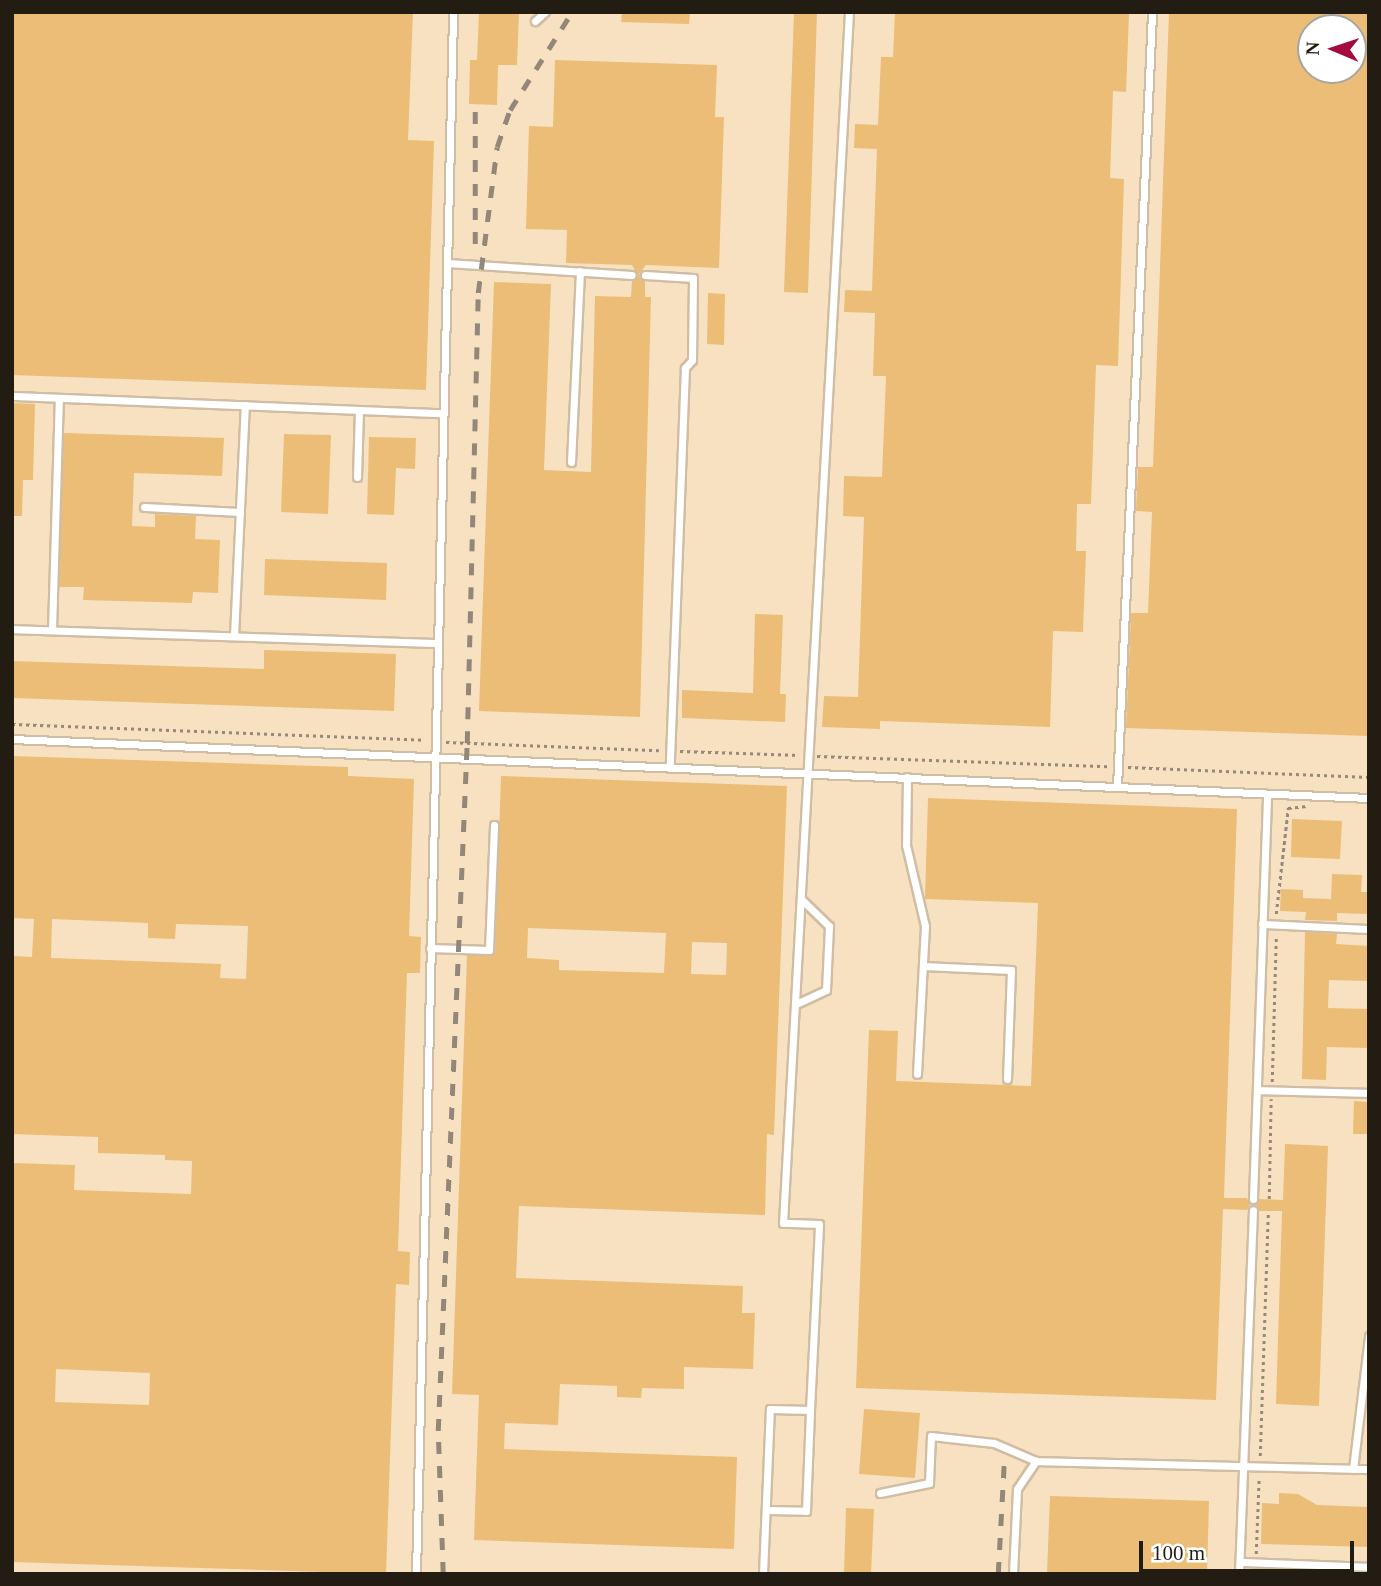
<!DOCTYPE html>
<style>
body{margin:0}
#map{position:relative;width:1381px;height:1586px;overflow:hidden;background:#fff0db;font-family:Georgia,serif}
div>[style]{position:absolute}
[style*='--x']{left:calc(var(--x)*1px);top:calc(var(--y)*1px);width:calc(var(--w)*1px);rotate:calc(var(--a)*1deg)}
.built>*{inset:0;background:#f8e1c0}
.building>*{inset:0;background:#ebbd77}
.path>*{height:2.5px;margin-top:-1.25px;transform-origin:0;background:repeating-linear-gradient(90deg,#94897a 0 3.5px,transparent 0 7px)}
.roads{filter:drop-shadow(2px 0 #cfbda4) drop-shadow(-2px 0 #cfbda4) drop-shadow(0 2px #cfbda4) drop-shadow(0 -2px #cfbda4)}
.service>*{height:7px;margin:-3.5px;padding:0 3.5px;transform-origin:3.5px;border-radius:3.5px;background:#fff}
.rail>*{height:4.5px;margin-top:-2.25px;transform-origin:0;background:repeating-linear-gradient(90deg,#928778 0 12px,transparent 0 24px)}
span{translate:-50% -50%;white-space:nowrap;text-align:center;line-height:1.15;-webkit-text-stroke:7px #fff;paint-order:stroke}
.frame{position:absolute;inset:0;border:14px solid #231c13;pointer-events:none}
.north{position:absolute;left:1297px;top:14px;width:70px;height:70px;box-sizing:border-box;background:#fff;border:2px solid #a7a4a1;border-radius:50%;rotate:272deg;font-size:19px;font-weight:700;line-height:28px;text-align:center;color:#231c13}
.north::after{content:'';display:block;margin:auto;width:24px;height:32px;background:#a40a3f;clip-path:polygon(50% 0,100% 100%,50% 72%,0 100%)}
.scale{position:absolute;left:1139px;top:1541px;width:215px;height:32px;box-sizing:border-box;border:4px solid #231c13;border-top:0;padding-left:9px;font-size:21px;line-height:24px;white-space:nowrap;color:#231c13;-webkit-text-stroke:5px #fff;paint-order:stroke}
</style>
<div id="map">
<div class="built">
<i style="clip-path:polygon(evenodd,12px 12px,1369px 12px,1369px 1574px,12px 1574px,12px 12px,1311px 28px,1353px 28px,1353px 70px,1311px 70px,1311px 28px)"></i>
</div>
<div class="building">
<i style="clip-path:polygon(12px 12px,413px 12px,408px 140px,434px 141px,426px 390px,12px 375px)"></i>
<i style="clip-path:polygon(479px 12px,519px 12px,517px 65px,498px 65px,497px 105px,469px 104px,470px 60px,477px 60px)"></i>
<i style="clip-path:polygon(622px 12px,690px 12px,689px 24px,621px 22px)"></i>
<i style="clip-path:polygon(794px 12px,817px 12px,808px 293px,784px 292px)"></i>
<i style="clip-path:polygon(895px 12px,1129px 14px,1126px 92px,1113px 91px,1110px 178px,1124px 179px,1118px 366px,1096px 365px,1091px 504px,1077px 504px,1076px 551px,1086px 551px,1083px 632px,1053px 631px,1050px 727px,880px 721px,880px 729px,822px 727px,824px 696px,858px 697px,864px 517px,843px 516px,844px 476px,882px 477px,886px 376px,873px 376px,875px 313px,844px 312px,845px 290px,872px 291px,877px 149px,854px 148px,855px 124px,878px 125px,881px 57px,893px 57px)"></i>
<i style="clip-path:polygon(evenodd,1169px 12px,1369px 12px,1369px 736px,1126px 728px,1131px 613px,1148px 613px,1152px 512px,1136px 511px,1138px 467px,1153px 467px,1169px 12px,1311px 28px,1353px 28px,1353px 70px,1311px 70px,1311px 28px)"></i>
<i style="clip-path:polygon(555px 60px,717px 65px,715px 117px,724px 117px,719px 268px,646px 265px,639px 274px,645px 281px,645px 297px,651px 297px,640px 717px,479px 711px,494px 282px,551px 284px,544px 470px,591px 472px,595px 296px,631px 297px,632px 281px,638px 276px,632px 265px,566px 263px,567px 230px,526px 229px,529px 126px,553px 127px)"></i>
<i style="clip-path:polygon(708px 293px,725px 294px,724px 345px,707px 344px)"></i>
<i style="clip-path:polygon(12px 403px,35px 404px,33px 480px,23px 480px,22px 516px,12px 516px)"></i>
<i style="clip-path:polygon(64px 433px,224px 438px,222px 476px,134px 473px,132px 526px,155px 527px,155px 514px,196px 516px,195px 539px,220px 540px,218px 593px,193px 592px,192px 603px,83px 600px,84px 587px,59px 587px)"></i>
<i style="clip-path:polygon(284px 434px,331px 435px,328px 514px,281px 512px)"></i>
<i style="clip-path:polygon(369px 437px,416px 438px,415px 469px,396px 468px,394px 515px,367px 514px)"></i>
<i style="clip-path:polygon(265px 559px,387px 563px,386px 600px,264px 595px)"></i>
<i style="clip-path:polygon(755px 614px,783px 615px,780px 694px,786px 694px,785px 722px,682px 718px,682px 690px,753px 693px)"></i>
<i style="clip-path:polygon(264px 650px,396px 654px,394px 711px,12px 698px,12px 661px,264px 669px)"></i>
<i style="clip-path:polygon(evenodd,12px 756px,348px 767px,348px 776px,414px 779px,409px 936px,421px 937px,420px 973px,407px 973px,398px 1251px,410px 1252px,409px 1285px,396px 1284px,386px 1574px,12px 1562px,12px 1163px,75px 1165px,74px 1190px,191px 1194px,192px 1161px,165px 1160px,165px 1155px,98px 1153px,98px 1137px,12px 1134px,12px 956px,32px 957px,34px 919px,12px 918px,12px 756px,52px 919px,148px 923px,148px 938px,175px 939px,176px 924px,248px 926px,246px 979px,220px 978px,221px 964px,51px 958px,52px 919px,12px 756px,56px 1369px,150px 1373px,149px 1405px,55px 1402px,56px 1369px)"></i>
<i style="clip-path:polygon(evenodd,501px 776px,787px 786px,774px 1135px,767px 1134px,765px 1215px,519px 1206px,516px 1278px,743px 1286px,742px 1313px,755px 1313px,753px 1369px,684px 1367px,684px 1389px,642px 1388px,641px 1398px,617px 1397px,617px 1386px,560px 1384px,558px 1425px,505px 1423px,504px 1449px,737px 1457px,734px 1549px,474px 1540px,479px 1395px,452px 1394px,460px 1156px,467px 955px,495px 954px,501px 776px,528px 928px,666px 933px,664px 973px,559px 970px,559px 960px,527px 958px,528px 928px,501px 776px,692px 942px,727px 943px,726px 975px,691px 974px,692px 942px)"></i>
<i style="clip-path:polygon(928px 798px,1237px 809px,1224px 1198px,1247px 1198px,1250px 1205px,1247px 1210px,1223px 1209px,1216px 1400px,856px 1388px,869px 1030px,898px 1031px,896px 1081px,1031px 1086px,1038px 903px,925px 899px)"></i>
<i style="clip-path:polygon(1292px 819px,1342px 821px,1340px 859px,1291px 857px)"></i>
<i style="clip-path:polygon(1332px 874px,1362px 875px,1361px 892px,1369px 892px,1369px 914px,1337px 913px,1337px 921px,1305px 920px,1306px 912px,1280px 911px,1281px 889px,1303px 890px,1303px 898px,1331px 899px)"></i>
<i style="clip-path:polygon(1305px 932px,1337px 934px,1336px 944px,1369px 946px,1369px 981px,1329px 980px,1328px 1008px,1369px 1009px,1369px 1048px,1327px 1047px,1326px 1080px,1302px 1079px)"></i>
<i style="clip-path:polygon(1354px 1101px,1369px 1102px,1367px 1134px,1353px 1134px)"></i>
<i style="clip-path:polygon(1285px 1144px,1328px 1146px,1319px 1406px,1276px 1404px,1282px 1211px,1259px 1211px,1256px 1204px,1259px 1199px,1283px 1200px)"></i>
<i style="clip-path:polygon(864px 1409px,920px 1413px,915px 1478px,859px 1474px)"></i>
<i style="clip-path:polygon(1279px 1493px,1298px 1494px,1317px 1505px,1369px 1507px,1369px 1547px,1261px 1544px,1262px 1503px,1279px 1504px)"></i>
<i style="clip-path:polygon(1050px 1496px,1209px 1501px,1207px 1574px,1047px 1574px)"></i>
<i style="clip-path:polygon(846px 1508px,874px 1509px,871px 1574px,844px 1574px)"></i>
</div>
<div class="path">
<i style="--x:12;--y:724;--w:413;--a:2.2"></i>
<i style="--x:446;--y:742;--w:213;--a:2.2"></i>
<i style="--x:680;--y:751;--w:119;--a:1.9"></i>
<i style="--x:817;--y:756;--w:291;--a:2"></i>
<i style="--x:1128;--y:767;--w:241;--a:2.4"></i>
<i style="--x:1276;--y:914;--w:107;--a:-83.5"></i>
<i style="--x:1288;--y:808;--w:19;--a:-6"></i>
<i style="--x:1272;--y:1082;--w:147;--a:-88.4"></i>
<i style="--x:1269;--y:1199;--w:100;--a:-88.9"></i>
<i style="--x:1260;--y:1456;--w:245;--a:-88.1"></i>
<i style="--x:1256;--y:1554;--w:77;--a:-87.8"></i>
</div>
<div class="roads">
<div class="service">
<i style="--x:535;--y:21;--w:13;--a:-42"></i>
<i style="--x:447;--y:263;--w:185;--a:3.7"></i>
<i style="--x:645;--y:275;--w:48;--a:3.6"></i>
<i style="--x:693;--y:278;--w:82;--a:90.7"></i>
<i style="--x:692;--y:360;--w:11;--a:131"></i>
<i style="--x:685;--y:368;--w:397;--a:92.2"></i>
<i style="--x:12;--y:396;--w:431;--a:2.3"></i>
<i style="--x:571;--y:462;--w:191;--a:-87.3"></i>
<i style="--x:357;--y:477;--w:67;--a:-88.3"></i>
<i style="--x:144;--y:507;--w:96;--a:3"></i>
<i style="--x:12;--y:629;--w:426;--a:1.9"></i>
<i style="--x:52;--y:630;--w:232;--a:-88.3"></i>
<i style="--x:234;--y:636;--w:231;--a:-87.3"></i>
<i style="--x:12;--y:739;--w:1358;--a:2.49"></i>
<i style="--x:907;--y:777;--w:68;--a:90.8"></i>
<i style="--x:906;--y:845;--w:83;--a:76.8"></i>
<i style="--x:925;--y:926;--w:148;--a:93.1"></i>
<i style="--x:1117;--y:787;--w:776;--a:-87.41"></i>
<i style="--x:1262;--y:924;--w:107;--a:2.7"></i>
<i style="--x:430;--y:948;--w:59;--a:1.9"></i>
<i style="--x:489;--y:950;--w:125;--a:-87.7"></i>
<i style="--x:923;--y:966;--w:88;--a:2.6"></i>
<i style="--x:1011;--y:970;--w:109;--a:92.1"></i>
<i style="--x:796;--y:1004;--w:33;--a:-25"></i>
<i style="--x:826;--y:990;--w:64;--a:-87.3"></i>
<i style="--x:829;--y:926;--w:37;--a:-136"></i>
<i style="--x:1257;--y:1090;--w:112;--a:1.5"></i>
<i style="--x:1253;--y:1199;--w:405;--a:-88"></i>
<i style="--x:1353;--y:1469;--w:134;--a:-83.1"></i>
<i style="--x:880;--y:1493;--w:50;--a:-11.5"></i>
<i style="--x:929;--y:1483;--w:47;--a:-87.6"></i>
<i style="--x:931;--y:1436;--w:63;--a:6.3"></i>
<i style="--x:994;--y:1443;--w:46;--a:23.2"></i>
<i style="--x:767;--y:1510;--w:39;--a:1"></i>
<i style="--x:806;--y:1511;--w:101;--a:-87.7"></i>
<i style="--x:1240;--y:1562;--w:129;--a:2.2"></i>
<i style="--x:416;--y:1574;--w:1562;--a:-88.64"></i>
<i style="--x:763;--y:1574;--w:165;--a:-87.6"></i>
<i style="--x:770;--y:1409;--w:40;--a:1.4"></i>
<i style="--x:810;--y:1410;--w:186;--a:-87.2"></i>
<i style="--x:819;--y:1224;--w:36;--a:-178"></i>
<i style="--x:783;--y:1223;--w:1213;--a:-86.88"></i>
<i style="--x:1013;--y:1574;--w:85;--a:-87.3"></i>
<i style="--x:1017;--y:1489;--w:34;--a:-56"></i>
<i style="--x:1036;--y:1461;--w:333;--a:1.4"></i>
<i style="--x:1239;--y:1574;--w:364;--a:-87.8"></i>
</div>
</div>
<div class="rail">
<i style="--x:475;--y:244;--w:140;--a:-90"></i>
<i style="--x:443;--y:1574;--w:143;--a:-92"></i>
<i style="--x:438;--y:1431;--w:689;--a:-87.59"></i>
<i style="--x:467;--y:743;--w:450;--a:-88.6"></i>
<i style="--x:478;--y:293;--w:147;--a:-82.6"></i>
<i style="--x:497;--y:147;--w:39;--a:-71"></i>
<i style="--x:510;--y:110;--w:116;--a:-57.7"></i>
<i style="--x:998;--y:1574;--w:111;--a:-86.9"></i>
</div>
<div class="frame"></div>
<div class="north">N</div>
<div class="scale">100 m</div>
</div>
